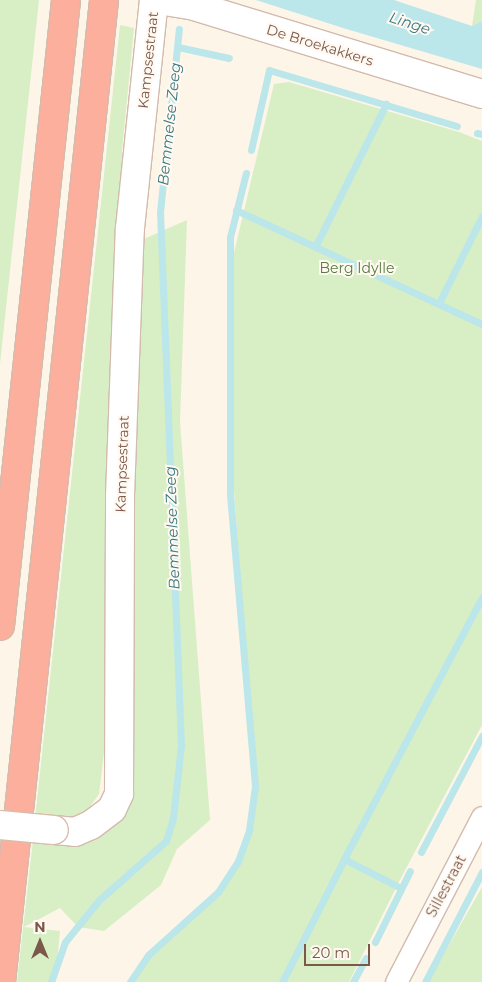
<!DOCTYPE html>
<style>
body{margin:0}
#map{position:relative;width:482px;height:982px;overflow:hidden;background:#fef5e9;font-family:Montserrat,sans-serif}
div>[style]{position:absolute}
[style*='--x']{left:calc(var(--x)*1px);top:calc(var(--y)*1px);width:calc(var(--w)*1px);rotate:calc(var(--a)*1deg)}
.green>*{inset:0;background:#d8eec5}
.water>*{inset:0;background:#bbe6ea}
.stream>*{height:7px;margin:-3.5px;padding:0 3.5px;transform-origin:3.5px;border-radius:3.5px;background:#bbe6ea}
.roads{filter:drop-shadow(1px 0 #d2bbad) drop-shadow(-1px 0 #d2bbad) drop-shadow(0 1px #d2bbad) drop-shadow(0 -1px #d2bbad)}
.street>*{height:21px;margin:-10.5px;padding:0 10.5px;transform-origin:10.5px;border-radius:10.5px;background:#fff}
.secondary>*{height:28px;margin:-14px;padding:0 14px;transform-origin:14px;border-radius:14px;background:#fff}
.highway>*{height:28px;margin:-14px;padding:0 14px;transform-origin:14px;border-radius:14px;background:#fcaf9c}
.bridges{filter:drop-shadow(1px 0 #d8bdac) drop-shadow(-1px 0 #d8bdac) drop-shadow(0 1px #d8bdac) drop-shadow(0 -1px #d8bdac)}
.secondary-bridge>*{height:28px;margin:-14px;padding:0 14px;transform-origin:14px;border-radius:14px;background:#fff}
span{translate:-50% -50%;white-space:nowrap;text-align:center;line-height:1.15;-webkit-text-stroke:4px #fff9f1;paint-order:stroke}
.street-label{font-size:14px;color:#7b5849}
.park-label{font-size:14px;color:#537c3d}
.water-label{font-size:15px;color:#3b7982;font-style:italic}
.north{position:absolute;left:15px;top:917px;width:50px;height:50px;-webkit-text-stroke:4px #fff9f1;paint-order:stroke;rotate:0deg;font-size:14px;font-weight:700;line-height:20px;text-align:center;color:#7b5849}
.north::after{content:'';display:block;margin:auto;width:18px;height:22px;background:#7b5849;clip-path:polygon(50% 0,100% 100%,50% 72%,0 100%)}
.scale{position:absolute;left:304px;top:944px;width:66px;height:22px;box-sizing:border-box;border:2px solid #7b5849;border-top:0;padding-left:6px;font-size:15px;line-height:18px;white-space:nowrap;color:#7b5849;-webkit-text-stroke:4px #fff9f1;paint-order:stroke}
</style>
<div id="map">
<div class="green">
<i style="clip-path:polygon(0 0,39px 0,0 364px)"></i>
<i style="clip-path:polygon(476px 0,482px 0,482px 21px,472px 26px)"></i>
<i style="clip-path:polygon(120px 25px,134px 28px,122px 151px,105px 744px,99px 794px,86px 812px,71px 822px,35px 819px)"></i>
<i style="clip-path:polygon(289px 82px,459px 132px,482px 141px,482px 725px,402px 876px,349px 982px,133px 982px,149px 958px,220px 894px,238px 863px,250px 831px,256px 787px,234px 490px,233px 257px,274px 84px)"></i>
<i style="clip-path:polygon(187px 220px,180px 422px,210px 820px,177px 849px,161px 885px,104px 931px,78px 927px,60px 908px,24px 927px,60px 931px,55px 982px,17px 982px,33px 840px,63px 843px,131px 784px,137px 242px)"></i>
<i style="clip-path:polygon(482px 887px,482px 982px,428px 982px)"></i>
</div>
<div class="water">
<i style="clip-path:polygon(256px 0,394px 0,472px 26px,482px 21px,482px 69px,343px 28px)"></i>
</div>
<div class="stream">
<i style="--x:178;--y:47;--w:52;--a:12.2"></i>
<i style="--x:477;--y:133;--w:5;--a:11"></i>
<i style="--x:251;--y:150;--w:82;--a:-77.3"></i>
<i style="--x:269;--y:70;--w:196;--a:16.6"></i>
<i style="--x:236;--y:210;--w:271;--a:24.9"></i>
<i style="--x:315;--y:247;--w:160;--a:-63.6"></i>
<i style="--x:439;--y:303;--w:97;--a:-63.7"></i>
<i style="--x:421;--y:852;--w:131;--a:-62.3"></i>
<i style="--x:344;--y:859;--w:64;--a:27"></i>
<i style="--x:375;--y:942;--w:79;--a:-63.8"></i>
<i style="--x:51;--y:982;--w:42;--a:-70.7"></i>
<i style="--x:65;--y:942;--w:54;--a:-51"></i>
<i style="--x:99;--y:900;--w:89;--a:-41.4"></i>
<i style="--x:166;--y:841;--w:24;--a:-73"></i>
<i style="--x:173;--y:818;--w:72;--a:-83.7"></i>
<i style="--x:181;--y:746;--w:534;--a:-92.25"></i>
<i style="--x:160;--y:212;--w:184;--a:-84.1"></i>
<i style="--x:130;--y:982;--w:32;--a:-56"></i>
<i style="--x:148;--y:955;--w:94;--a:-42"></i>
<i style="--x:218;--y:892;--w:37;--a:-57"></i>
<i style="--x:238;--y:861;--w:33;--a:-70"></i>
<i style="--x:249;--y:830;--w:44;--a:-82.2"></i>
<i style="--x:255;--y:786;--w:294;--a:-94.9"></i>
<i style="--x:230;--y:493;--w:256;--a:-90"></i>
<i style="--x:230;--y:237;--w:66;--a:-76"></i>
<i style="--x:282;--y:982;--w:138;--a:-63.2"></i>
<i style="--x:344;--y:859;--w:296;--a:-62.2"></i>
<i style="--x:353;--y:982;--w:27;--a:-62"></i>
<i style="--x:425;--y:982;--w:124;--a:-62.6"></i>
</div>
<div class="roads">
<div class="street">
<i style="--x:396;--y:982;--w:186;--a:-62.5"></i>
</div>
<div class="secondary">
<i style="--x:158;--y:0;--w:33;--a:9"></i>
<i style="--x:191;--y:5;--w:304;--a:17"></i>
<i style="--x:54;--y:830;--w:21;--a:5"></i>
<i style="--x:75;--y:832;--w:17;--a:-24"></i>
<i style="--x:91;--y:825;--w:26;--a:-37"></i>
<i style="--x:112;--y:809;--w:17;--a:-65"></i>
<i style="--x:119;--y:794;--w:298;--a:-89.8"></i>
<i style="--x:120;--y:496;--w:268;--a:-87.9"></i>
<i style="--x:130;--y:228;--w:229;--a:-84"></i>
</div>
<div class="highway">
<i style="--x:0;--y:626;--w:629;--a:-83.98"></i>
<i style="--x:1;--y:982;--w:987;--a:-84.01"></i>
</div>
</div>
<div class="bridges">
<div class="secondary-bridge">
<i style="--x:0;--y:825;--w:54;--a:5.3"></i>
</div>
</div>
<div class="street-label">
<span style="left:320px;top:45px;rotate:17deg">De Broekakkers</span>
<span style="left:148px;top:60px;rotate:-84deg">Kampsestraat</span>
<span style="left:122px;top:464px;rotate:-88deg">Kampsestraat</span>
<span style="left:446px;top:886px;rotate:-62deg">Sillestraat</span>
</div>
<div class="park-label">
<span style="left:357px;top:268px">Berg Idylle</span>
</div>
<div class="water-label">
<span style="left:410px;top:23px;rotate:18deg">Linge</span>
<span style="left:169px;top:124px;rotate:-84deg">Bemmelse Zeeg</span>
<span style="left:172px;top:528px;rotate:-92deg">Bemmelse Zeeg</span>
</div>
<div class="north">N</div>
<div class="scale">20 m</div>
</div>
